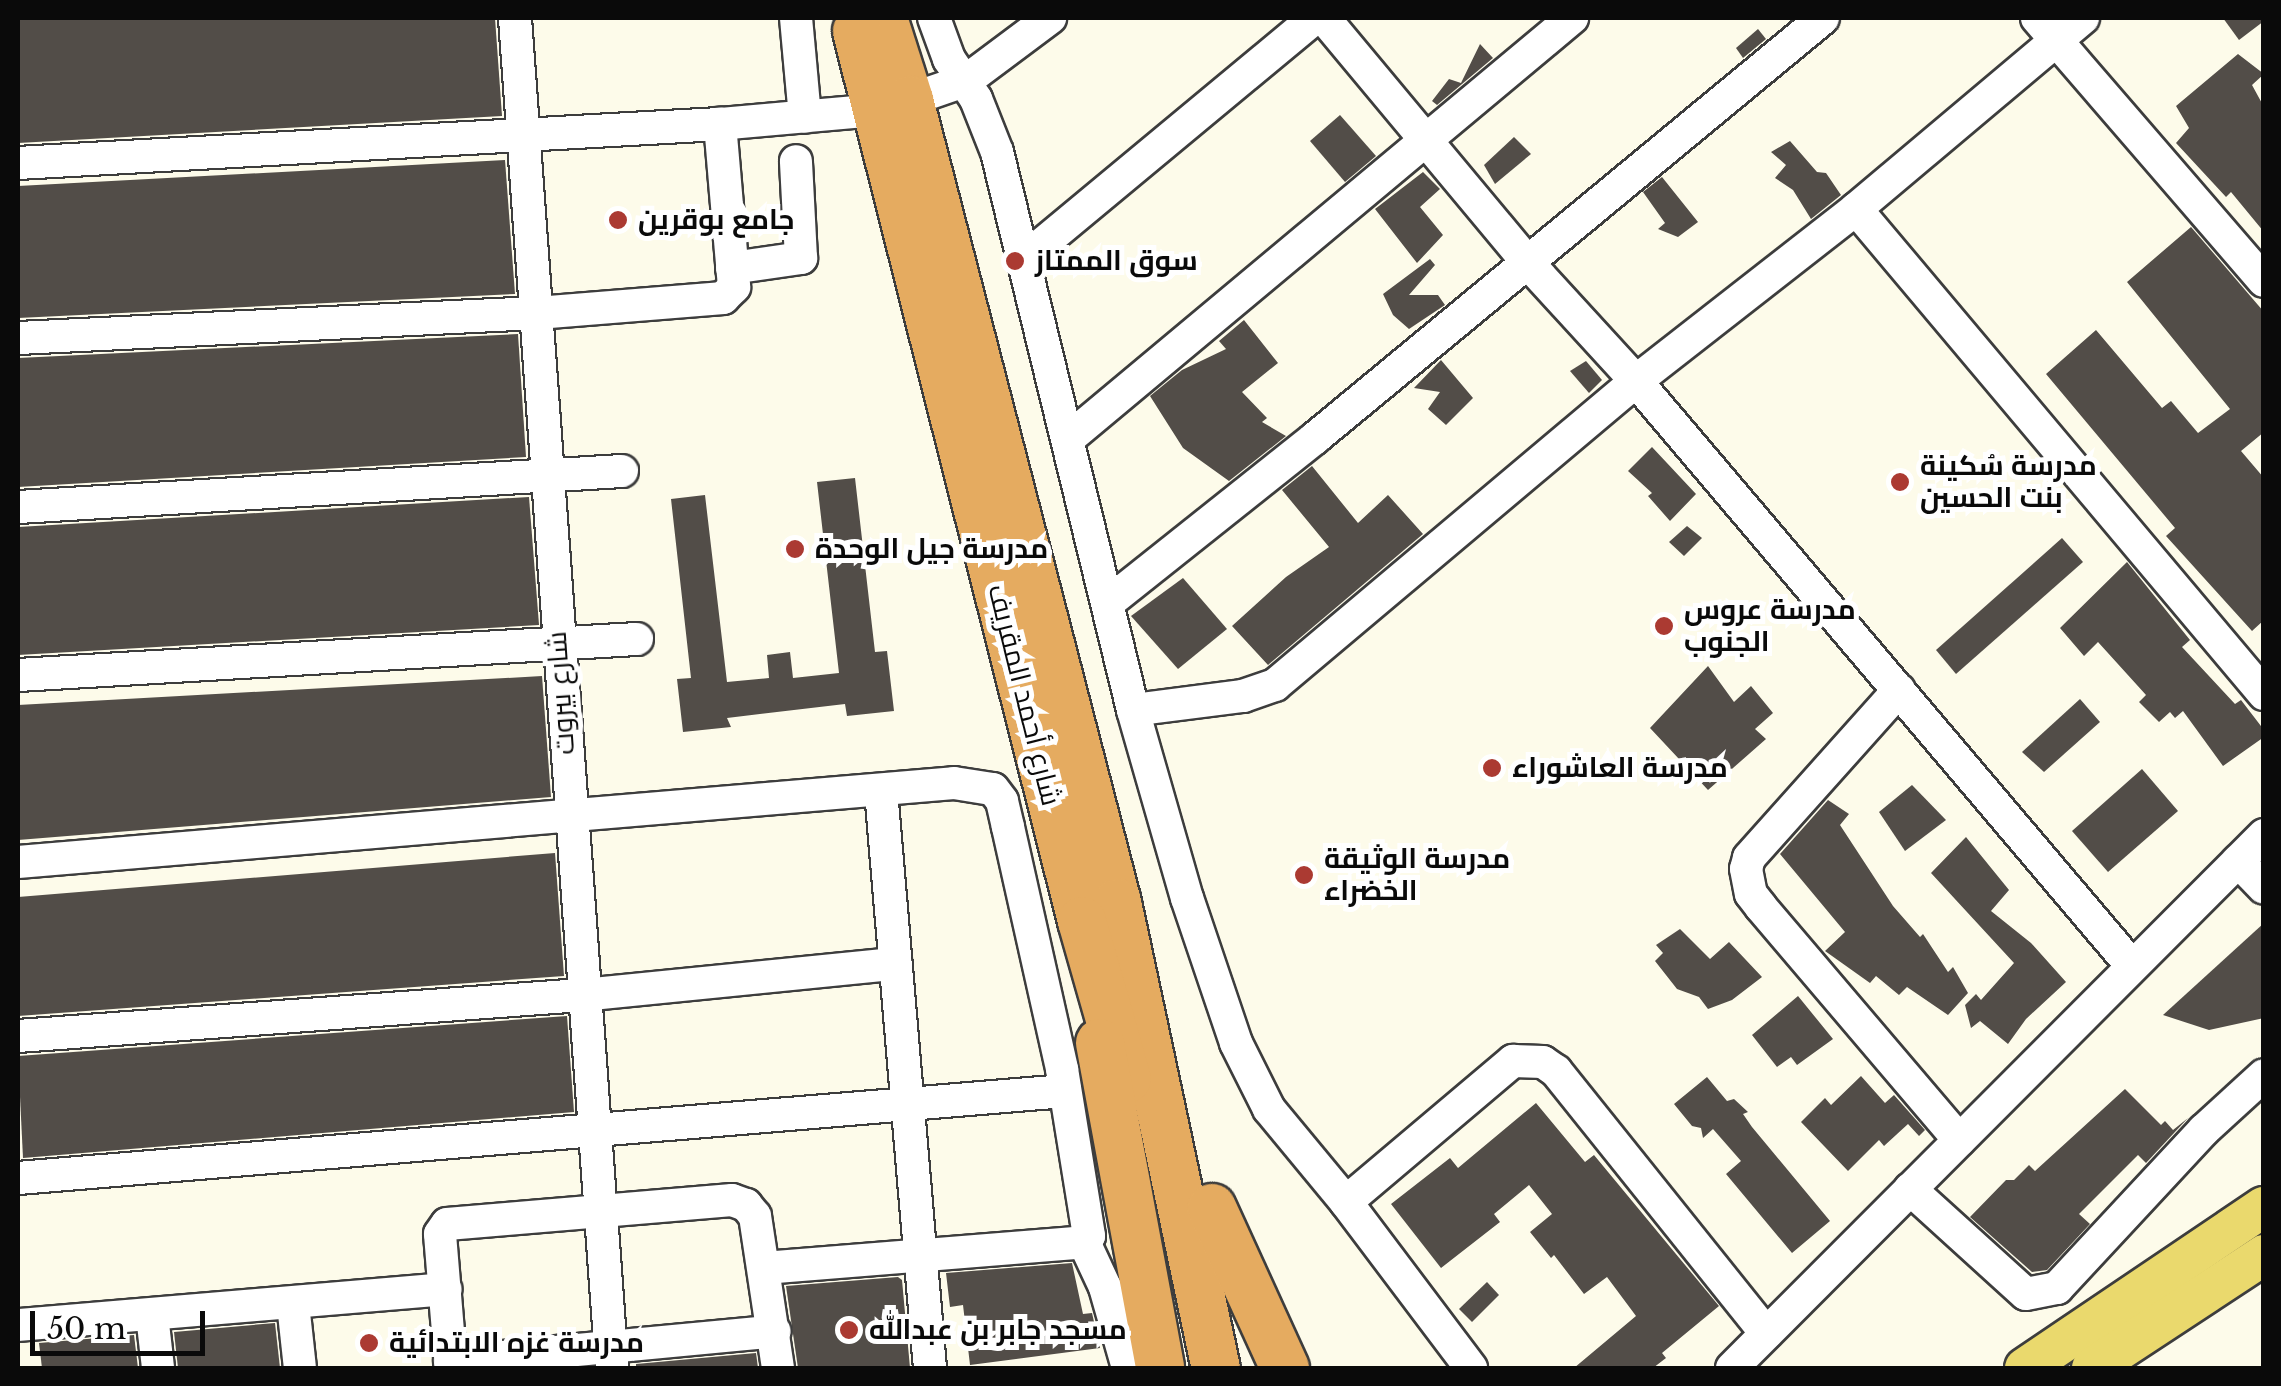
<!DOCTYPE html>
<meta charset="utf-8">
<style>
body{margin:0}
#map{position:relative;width:2281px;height:1386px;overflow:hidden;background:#fdfbea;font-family:"Libre Baskerville",Cairo,serif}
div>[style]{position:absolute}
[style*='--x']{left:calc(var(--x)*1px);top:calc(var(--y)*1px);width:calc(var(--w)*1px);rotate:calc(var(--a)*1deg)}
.building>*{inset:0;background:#524d48}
.roads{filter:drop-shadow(2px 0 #3d3d3d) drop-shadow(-2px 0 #3d3d3d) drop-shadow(0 2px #3d3d3d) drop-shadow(0 -2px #3d3d3d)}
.minor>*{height:32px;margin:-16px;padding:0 16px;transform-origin:16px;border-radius:16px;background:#fff}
.major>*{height:40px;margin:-20px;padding:0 20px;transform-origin:20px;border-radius:20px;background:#ead96d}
.highway>*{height:48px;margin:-24px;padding:0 24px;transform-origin:24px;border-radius:24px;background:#e5ab60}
.dots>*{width:28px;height:28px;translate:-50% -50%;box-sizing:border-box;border:5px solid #fff;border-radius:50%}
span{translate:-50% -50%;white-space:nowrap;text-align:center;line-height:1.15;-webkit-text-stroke:10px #fff;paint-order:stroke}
.poi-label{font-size:28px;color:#0a0a0a;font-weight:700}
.left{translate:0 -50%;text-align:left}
.street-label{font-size:28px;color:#0a0a0a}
.frame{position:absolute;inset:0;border:20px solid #0a0a0a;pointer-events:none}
.scale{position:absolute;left:30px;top:1311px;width:175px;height:45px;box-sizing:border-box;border:5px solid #0a0a0a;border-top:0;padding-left:12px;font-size:30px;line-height:35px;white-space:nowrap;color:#0a0a0a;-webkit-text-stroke:8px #fff;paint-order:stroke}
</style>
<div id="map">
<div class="building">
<i style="clip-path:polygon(18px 18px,495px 18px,502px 116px,18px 143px)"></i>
<i style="clip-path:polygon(2223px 18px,2264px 18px,2264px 21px,2239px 40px)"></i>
<i style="clip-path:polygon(1758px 29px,1766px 39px,1743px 58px,1736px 48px)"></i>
<i style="clip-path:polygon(1480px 44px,1493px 58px,1437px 105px,1432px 101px,1449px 79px,1461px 83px)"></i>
<i style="clip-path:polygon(2238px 54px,2264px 74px,2252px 85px,2264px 107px,2264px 232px,2231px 192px,2226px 197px,2176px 143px,2189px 128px,2176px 106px)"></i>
<i style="clip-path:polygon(1340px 115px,1376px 156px,1345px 182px,1310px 141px)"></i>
<i style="clip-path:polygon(1514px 137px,1531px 154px,1495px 184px,1484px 165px)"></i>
<i style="clip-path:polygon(1790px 141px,1817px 172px,1826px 173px,1841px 195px,1811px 219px,1793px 190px,1775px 178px,1786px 165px,1771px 152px)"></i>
<i style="clip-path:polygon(505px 160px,515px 294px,18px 318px,18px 186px)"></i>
<i style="clip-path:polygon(1423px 172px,1440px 189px,1420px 207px,1443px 235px,1417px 263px,1375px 209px)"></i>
<i style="clip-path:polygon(1662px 177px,1698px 222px,1678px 237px,1658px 229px,1665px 223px,1643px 192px)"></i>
<i style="clip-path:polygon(2191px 227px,2264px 312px,2264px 432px,2241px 451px,2264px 478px,2264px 620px,2252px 631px,2166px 536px,2175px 528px,2046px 374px,2096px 330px,2162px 408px,2171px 401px,2198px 433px,2230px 409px,2127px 282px)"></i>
<i style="clip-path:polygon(1430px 259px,1435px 265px,1409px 295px,1438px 295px,1445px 305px,1409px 329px,1393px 315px,1383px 294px)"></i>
<i style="clip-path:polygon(1244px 320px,1278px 363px,1242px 392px,1267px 418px,1262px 422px,1286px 436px,1229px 481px,1183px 448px,1150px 396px,1182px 370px,1226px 349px,1219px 341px)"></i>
<i style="clip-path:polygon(518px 334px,526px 457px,18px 487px,18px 358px)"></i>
<i style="clip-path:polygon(1441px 360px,1473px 398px,1446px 425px,1428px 409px,1440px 392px,1414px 388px)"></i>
<i style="clip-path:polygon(1586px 361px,1602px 380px,1589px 393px,1570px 371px)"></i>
<i style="clip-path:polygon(1652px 447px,1696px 494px,1670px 521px,1648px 496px,1652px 493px,1628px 471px)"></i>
<i style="clip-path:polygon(1312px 466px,1358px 523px,1388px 495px,1423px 534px,1268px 665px,1232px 626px,1286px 577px,1329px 547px,1282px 490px)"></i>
<i style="clip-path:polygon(855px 478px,875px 652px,887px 651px,894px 711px,847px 716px,845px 704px,727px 718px,731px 727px,683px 732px,677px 679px,691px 678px,671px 499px,705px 495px,727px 682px,769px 678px,767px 655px,790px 652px,793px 678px,839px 673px,817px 482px)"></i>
<i style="clip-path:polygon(529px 497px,539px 625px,18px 655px,18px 527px)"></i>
<i style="clip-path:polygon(1687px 526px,1702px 538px,1684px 556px,1669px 542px)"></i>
<i style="clip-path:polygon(2062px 538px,2083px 562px,1956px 674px,1936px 650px)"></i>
<i style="clip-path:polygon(2127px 562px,2190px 640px,2182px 647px,2235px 704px,2241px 700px,2264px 730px,2264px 737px,2223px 766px,2183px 711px,2175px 718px,2170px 712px,2159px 722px,2139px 702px,2146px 695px,2098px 642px,2084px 656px,2060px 628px)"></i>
<i style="clip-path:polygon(1183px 578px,1227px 629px,1178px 669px,1131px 616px)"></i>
<i style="clip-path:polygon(1708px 666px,1734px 702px,1751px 686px,1773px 713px,1755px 729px,1766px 739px,1708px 790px,1650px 728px)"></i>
<i style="clip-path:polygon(542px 676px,551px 797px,18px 840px,18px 705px)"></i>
<i style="clip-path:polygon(2080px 699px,2100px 722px,2044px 772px,2022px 752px)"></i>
<i style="clip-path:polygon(2142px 769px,2178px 811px,2108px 872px,2072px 831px)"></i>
<i style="clip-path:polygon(1912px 785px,1946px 820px,1905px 851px,1879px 812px)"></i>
<i style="clip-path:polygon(1828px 800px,1849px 814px,1840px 825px,1893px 906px,1920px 937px,1923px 934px,1948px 972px,1953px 967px,1968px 993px,1948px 1015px,1907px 987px,1899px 995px,1876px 976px,1870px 983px,1825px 951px,1845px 932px,1780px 854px)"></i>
<i style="clip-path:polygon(1966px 837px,2009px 890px,1991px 911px,2031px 943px,2066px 982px,2026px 1019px,2008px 1044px,1980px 1021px,1971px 1028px,1965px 1005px,1976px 994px,1981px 1000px,2014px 963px,1931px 873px)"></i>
<i style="clip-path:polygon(555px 853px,564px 976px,18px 1016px,18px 897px)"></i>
<i style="clip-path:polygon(2264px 923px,2264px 1018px,2209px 1030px,2163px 1015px)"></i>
<i style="clip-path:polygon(1680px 929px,1710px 959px,1729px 942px,1762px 977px,1732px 1000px,1708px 1009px,1699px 997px,1677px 989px,1655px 961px,1663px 953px,1656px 945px)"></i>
<i style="clip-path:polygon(1798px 996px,1833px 1039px,1797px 1065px,1791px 1057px,1777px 1067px,1752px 1035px)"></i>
<i style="clip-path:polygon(567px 1016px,574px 1112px,23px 1158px,18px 1056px)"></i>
<i style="clip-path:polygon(1861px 1076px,1885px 1103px,1894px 1095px,1925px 1130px,1919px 1136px,1908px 1124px,1884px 1146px,1879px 1140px,1848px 1171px,1801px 1122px,1825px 1098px,1831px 1105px)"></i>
<i style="clip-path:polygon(1707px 1077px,1727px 1101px,1734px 1099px,1748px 1112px,1743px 1114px,1752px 1127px,1830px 1221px,1792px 1253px,1726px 1174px,1741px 1161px,1713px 1129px,1703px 1138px,1701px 1128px,1692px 1126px,1674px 1104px)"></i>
<i style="clip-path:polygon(2125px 1089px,2161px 1125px,2165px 1121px,2173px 1130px,2188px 1118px,2146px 1163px,2138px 1155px,2079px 1214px,2090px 1224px,2047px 1270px,2032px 1272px,1970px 1217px,2006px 1180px,2014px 1180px,2029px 1165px,2035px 1171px)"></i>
<i style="clip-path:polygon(1536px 1103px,1585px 1162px,1594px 1155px,1719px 1306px,1662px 1353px,1666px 1358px,1653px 1368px,1574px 1368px,1636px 1316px,1607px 1277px,1584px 1294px,1554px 1255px,1551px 1258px,1530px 1232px,1552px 1214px,1529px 1185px,1494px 1214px,1500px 1222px,1441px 1268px,1391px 1204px,1450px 1158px,1458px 1168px)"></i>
<i style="clip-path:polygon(1072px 1263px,1083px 1314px,1092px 1313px,1100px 1348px,970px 1365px,963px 1305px,950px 1307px,946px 1273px)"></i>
<i style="clip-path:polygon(898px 1277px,902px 1280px,910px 1368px,798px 1368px,786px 1286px)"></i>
<i style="clip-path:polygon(1487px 1282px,1499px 1295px,1472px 1322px,1459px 1309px)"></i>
<i style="clip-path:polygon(275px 1323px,280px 1368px,178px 1368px,174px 1332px)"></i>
<i style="clip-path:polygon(134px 1335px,138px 1368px,42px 1368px,39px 1343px)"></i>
<i style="clip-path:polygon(756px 1353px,758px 1368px,636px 1368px,636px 1364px)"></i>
</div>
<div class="roads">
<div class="minor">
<i style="--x:515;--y:18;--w:1353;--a:85.89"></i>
<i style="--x:796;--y:18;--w:99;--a:84.8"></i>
<i style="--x:934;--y:18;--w:44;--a:69.9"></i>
<i style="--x:949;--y:59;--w:48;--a:56"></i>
<i style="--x:976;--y:99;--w:57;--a:68.4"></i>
<i style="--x:997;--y:152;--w:574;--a:76.3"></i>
<i style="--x:1133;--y:710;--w:196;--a:74"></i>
<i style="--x:1187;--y:898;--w:153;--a:71.3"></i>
<i style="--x:1236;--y:1043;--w:74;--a:63.4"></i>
<i style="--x:1269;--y:1109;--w:121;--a:50.4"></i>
<i style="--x:1346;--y:1202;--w:208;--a:53"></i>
<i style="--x:1324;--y:18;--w:317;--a:50.2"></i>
<i style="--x:1527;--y:262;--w:161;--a:47.5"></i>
<i style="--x:1636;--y:381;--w:767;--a:49.71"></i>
<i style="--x:2037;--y:18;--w:347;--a:49.2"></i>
<i style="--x:909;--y:100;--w:61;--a:-19"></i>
<i style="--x:967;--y:80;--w:104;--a:-36.8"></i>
<i style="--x:18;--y:163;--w:703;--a:-3.18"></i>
<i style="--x:720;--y:124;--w:157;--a:-5.1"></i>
<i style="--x:1856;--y:209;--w:634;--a:49.93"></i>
<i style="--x:1023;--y:260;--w:379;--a:-39.7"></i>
<i style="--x:732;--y:268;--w:70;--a:-8.2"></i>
<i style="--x:801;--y:258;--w:97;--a:-93"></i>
<i style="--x:18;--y:338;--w:520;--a:-2.76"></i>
<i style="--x:537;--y:313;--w:187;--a:-4.6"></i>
<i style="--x:723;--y:298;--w:16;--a:-45"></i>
<i style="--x:734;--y:287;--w:164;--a:-94.9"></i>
<i style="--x:1068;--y:439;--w:657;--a:-39.87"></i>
<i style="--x:18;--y:507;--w:605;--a:-3.41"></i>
<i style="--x:1109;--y:602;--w:263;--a:-38.5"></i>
<i style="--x:1315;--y:438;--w:659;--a:-39.58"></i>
<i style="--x:18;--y:675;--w:620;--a:-3.33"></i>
<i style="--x:1899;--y:690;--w:225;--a:131.8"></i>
<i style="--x:1749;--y:858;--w:11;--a:105"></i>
<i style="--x:1746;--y:869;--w:25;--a:79"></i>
<i style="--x:1751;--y:894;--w:16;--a:52"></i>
<i style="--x:1761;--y:907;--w:306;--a:49.6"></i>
<i style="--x:1133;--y:710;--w:111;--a:-7.3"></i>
<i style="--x:1243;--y:696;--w:34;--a:-19"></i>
<i style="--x:1275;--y:685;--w:472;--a:-40.1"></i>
<i style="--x:1636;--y:381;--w:279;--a:-38"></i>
<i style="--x:1856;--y:209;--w:297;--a:-40.1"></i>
<i style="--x:881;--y:791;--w:579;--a:85.15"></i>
<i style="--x:2238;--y:861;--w:37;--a:46"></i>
<i style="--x:18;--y:862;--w:939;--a:-4.82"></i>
<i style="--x:954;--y:783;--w:39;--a:9"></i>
<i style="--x:993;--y:789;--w:15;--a:53"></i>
<i style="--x:1002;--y:801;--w:27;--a:77"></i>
<i style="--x:1008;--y:827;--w:248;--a:77.4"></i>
<i style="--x:1062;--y:1069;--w:169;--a:80.8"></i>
<i style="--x:1089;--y:1236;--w:8;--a:130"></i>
<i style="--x:1084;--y:1242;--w:50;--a:65"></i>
<i style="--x:1105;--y:1287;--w:84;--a:74.1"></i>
<i style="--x:18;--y:1036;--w:565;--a:-4.16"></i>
<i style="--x:582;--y:995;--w:315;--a:-5.7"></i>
<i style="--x:18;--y:1178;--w:1051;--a:-4.75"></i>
<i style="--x:1910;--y:1189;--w:156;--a:42.2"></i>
<i style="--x:2026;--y:1294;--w:32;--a:-11"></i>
<i style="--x:2057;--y:1288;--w:216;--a:-47.1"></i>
<i style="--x:2204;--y:1130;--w:81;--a:-42.5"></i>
<i style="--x:1346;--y:1202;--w:219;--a:-40.2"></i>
<i style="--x:1513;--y:1061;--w:30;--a:2"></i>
<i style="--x:1543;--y:1062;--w:16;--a:35"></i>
<i style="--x:1556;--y:1071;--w:336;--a:51.3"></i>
<i style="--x:764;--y:1268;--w:321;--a:-4.6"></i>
<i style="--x:293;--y:1304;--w:64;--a:83.8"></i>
<i style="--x:152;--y:1315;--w:53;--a:83.5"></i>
<i style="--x:18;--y:1325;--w:429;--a:-4.8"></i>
<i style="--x:450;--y:1362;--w:326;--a:-5.4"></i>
<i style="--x:451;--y:1368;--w:134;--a:-94.7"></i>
<i style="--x:440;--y:1234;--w:12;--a:-55"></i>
<i style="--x:447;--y:1224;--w:286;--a:-4.8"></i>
<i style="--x:732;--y:1200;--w:15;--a:20"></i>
<i style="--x:746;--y:1205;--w:14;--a:51"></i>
<i style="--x:755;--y:1216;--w:154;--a:81.4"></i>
<i style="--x:1732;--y:1368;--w:753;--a:-45.05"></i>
</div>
<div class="major">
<i style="--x:2025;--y:1368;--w:288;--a:-34"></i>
<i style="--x:2092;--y:1368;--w:206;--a:-33.3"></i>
</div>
<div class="highway">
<i style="--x:883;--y:18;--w:86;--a:72.4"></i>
<i style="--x:909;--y:100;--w:830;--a:75.48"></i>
<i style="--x:1117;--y:903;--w:475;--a:78"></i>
<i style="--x:857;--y:31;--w:918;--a:75.81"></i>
<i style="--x:1082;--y:921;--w:164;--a:74.1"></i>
<i style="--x:1100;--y:1043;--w:330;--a:79.5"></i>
<i style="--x:1212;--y:1208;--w:176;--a:65.5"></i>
</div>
</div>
<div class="dots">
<i style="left:618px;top:220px;background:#ab3a32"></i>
<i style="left:1015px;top:261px;background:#ab3a32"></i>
<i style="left:1900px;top:482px;background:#ab3a32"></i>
<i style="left:795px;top:549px;background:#ab3a32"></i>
<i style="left:1664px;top:626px;background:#ab3a32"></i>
<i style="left:1492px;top:768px;background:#ab3a32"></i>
<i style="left:1304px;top:875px;background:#ab3a32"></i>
<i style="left:849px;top:1330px;background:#ab3a32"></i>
<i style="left:369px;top:1343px;background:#ab3a32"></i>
</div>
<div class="poi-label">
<span class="left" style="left:638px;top:220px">جامع بوقرين</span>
<span class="left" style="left:1035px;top:261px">سوق الممتاز</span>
<span class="left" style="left:1920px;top:482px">مدرسة سُكينة<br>بنت الحسين</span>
<span class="left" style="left:815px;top:549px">مدرسة جيل الوحدة</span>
<span class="left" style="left:1684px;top:626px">مدرسة عروس<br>الجنوب</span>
<span class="left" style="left:1512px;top:768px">مدرسة العاشوراء</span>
<span class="left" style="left:1324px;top:875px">مدرسة الوثيقة<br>الخضراء</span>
<span class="left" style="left:869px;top:1330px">مسجد جابر بن عبدالله</span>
<span class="left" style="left:389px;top:1343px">مدرسة غزه الابتدائية</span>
</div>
<div class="street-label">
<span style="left:561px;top:693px;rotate:-94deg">شارع بيروت</span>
<span style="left:1024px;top:695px;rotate:76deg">شارع أحمد المقريف</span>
</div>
<div class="frame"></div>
<div class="scale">50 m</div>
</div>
